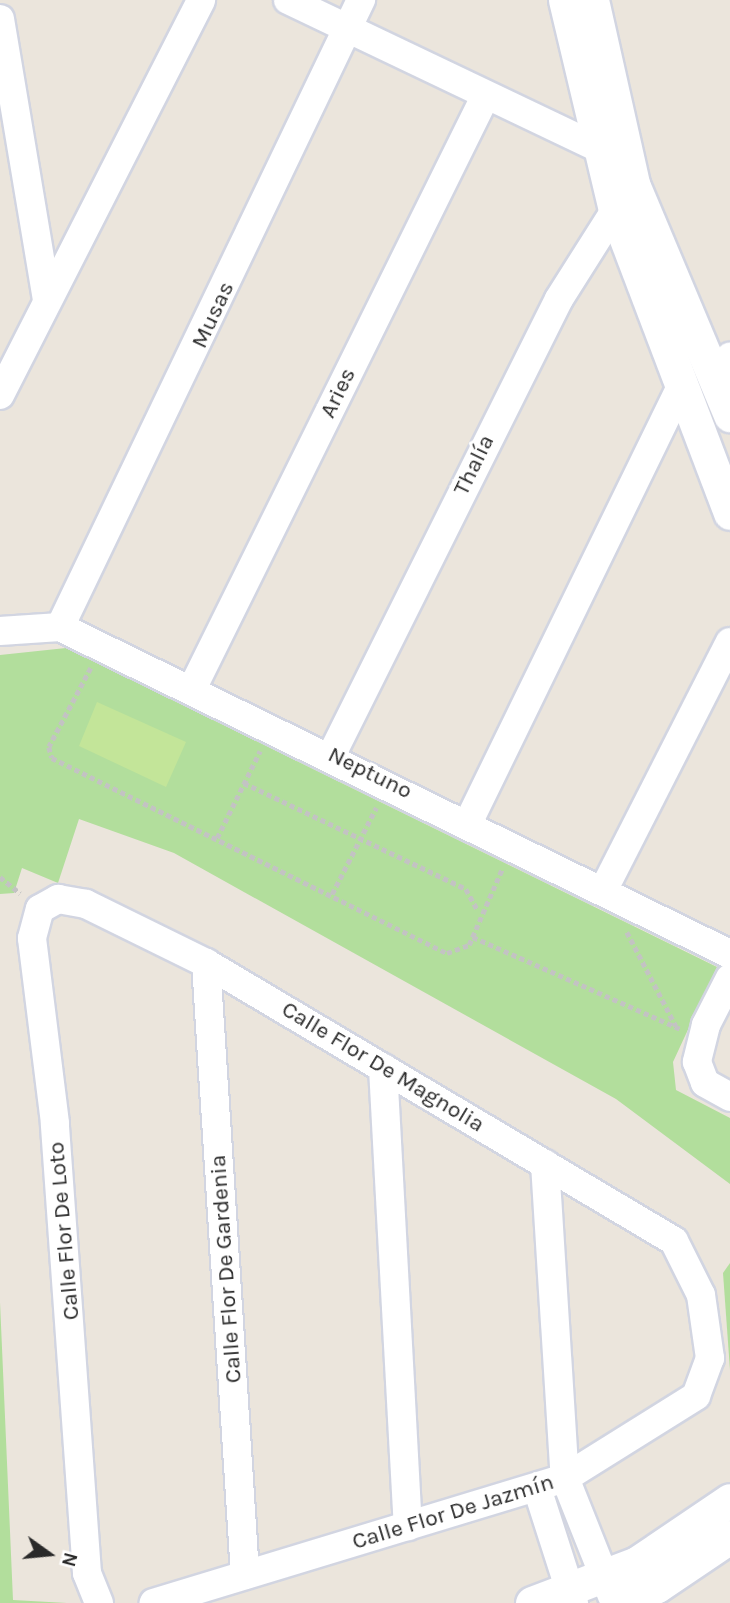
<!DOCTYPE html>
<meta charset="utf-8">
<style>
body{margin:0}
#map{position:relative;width:730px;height:1603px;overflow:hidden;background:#ebe5dc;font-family:Karla,sans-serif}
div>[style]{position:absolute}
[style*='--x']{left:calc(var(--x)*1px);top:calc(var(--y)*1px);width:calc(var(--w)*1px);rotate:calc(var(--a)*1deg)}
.green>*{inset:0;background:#b2de9c}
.pitch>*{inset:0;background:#c3e599}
.path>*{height:4.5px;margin-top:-2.25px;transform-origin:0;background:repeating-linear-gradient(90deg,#c3c3c3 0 5px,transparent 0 8.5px)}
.roads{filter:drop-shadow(2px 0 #d2d5e1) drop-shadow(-2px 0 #d2d5e1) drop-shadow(0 2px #d2d5e1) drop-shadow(0 -2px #d2d5e1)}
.minor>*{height:28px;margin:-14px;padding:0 14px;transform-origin:14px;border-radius:14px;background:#fff}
.tertiary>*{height:33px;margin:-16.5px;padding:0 16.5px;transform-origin:16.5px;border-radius:16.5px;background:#fff}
span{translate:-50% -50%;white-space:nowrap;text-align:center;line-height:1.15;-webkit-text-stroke:6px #fff;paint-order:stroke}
.street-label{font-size:23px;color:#2a2a2a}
.north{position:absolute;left:14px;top:1519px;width:70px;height:70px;-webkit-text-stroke:5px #fff;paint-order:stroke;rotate:105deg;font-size:19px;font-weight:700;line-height:28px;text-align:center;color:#2a2a2a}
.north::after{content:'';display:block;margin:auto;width:24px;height:32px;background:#2a2a2a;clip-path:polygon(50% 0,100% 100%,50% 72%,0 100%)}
</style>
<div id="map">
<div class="green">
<i style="clip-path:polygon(66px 648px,717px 967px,673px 1062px,676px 1090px,730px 1118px,730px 1184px,616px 1099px,174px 853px,79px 819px,58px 883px,22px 868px,14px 893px,0 894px,0 655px)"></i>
<i style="clip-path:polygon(730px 1263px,730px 1370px,723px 1273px)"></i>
<i style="clip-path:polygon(0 1302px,13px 1600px,67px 1603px,0 1603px)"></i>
</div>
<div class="pitch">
<i style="clip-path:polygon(97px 702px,186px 742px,166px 787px,79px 746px)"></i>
</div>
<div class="path">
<i style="--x:91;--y:668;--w:89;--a:118"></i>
<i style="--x:49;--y:747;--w:11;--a:75"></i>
<i style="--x:52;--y:758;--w:441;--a:26.3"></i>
<i style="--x:447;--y:953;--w:23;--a:-20"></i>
<i style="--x:469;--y:945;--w:83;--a:-66.5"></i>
<i style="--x:244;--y:783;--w:246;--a:25.5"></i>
<i style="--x:466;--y:889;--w:25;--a:61"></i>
<i style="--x:217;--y:838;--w:97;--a:-63.7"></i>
<i style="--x:0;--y:877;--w:26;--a:39"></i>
<i style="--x:332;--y:894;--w:97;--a:-62.9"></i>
<i style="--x:627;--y:932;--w:106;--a:62.5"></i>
<i style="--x:473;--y:937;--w:227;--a:23.9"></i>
</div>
<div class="roads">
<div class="minor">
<i style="--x:288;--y:0;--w:365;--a:25.5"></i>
<i style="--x:0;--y:19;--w:286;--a:80.5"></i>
<i style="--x:718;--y:384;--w:30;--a:-66"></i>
<i style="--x:0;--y:395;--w:443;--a:-63"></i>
<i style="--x:60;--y:627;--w:696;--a:-64.36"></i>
<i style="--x:0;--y:631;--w:60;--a:-3.8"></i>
<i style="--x:60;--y:627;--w:746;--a:26.02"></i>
<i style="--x:192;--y:689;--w:661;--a:-63.67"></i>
<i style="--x:332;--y:754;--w:508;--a:-63.49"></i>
<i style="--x:559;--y:299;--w:122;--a:-57.7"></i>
<i style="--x:469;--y:821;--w:482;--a:-64"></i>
<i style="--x:604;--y:889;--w:277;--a:-63"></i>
<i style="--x:206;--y:963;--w:613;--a:86.35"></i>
<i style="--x:730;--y:978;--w:53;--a:117.1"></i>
<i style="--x:706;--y:1025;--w:38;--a:104"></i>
<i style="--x:697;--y:1062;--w:22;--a:69"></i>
<i style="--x:705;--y:1083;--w:29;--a:29"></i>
<i style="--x:383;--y:1068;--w:459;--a:86.9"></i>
<i style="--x:545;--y:1164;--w:315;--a:86.4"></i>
<i style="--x:565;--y:1478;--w:127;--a:68.3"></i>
<i style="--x:537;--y:1488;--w:121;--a:72.2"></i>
<i style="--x:99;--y:1603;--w:32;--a:-112"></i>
<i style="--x:87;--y:1573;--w:451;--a:-94.1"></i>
<i style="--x:55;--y:1123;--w:186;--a:-97.1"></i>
<i style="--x:32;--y:938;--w:30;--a:-75"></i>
<i style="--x:40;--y:909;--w:21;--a:-29"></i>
<i style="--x:58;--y:899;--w:28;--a:10"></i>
<i style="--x:86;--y:904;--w:134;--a:26.2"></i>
<i style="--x:206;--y:963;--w:544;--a:30.71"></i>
<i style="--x:674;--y:1241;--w:60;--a:63.4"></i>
<i style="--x:701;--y:1295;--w:64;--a:81.9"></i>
<i style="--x:710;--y:1358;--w:40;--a:110.2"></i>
<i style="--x:696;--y:1396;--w:155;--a:148"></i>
<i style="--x:565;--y:1478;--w:430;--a:163.1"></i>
</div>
<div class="tertiary">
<i style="--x:565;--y:0;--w:216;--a:76.6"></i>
<i style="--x:615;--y:210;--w:324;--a:69.2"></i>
<i style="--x:592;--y:0;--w:189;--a:77.4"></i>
<i style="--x:633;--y:184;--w:251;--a:67.2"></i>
<i style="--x:532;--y:1603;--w:112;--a:-20.9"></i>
<i style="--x:637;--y:1563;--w:112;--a:-34.1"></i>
<i style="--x:617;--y:1603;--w:43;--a:-23"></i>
<i style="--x:657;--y:1586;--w:88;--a:-33.9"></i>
</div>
</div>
<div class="street-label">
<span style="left:213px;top:315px;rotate:-65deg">Musas</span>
<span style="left:338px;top:393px;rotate:-64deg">Aries</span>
<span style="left:474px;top:465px;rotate:-64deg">Thalía</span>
<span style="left:370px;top:773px;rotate:26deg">Neptuno</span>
<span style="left:383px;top:1067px;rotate:31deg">Calle Flor De Magnolia</span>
<span style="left:64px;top:1231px;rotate:-95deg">Calle Flor De Loto</span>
<span style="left:226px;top:1269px;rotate:-94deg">Calle Flor De Gardenia</span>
<span style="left:453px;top:1512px;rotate:-17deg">Calle Flor De Jazmín</span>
</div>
<div class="north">N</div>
</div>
